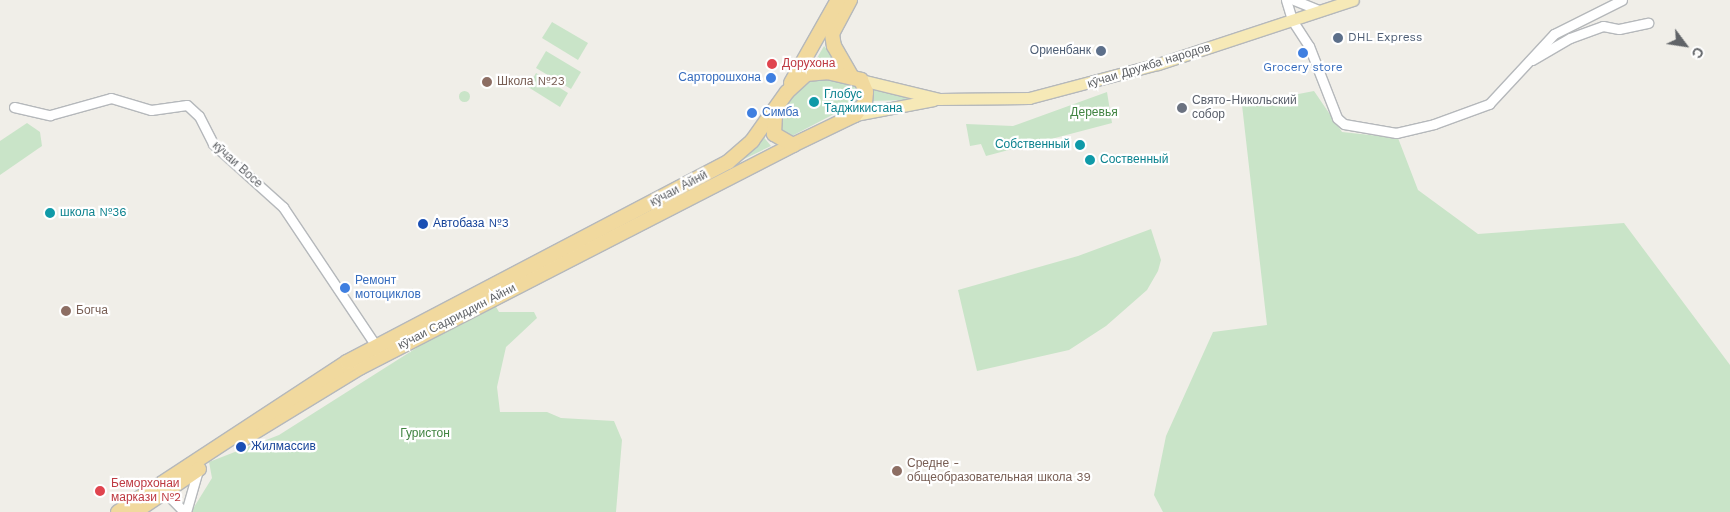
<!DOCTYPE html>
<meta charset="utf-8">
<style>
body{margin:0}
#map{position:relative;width:1730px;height:512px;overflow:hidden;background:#f0eee8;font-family:"Work Sans",sans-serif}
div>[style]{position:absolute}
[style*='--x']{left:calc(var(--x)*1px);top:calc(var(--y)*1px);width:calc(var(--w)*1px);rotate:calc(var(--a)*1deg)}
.green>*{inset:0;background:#c9e4c8}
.round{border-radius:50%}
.roads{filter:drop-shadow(1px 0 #b5b8bb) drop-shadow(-1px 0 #b5b8bb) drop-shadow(0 1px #b5b8bb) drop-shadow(0 -1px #b5b8bb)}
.minor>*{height:9px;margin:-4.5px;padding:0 4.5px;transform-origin:4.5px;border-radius:4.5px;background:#fff}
.major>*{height:11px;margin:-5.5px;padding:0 5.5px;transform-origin:5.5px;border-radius:5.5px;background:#f6e9b7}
.highway>*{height:14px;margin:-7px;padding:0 7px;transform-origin:7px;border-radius:7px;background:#f1d99e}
.dots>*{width:14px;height:14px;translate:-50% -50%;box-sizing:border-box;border:2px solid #fff;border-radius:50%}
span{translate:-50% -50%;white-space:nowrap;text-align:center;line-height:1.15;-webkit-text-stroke:4.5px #fff;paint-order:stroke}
.service-label{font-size:12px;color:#4e5e75}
.left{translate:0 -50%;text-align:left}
.right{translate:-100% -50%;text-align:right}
.health-label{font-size:12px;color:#be3a42}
.street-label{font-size:12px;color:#606367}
.shop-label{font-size:12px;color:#366cbe}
.education-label{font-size:12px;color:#785e54}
.culture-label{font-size:12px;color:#0d838f}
.worship-label{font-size:12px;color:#5b616d}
.park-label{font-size:12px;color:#418442}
.transit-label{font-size:12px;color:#164399}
.north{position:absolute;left:1660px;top:20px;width:50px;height:50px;-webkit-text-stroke:4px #fff;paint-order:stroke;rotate:121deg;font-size:14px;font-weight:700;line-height:20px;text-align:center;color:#606367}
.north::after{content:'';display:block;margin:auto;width:18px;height:22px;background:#606367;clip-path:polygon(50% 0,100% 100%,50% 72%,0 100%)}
</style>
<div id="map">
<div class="green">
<i style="clip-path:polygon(552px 22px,588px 43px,578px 60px,542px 38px)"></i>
<i style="clip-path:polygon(824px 46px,836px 60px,835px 62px,817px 58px)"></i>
<i style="clip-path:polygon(546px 51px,581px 72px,571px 89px,536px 68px)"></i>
<i style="clip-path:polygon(536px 73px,568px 93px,560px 107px,528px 87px)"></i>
<i style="clip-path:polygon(820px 74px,856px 83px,861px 96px,857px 102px,790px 137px,783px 133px,775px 122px,803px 80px)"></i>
<i style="clip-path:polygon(873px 87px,907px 97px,907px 100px,871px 101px)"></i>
<i class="round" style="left:458.5px;top:90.5px;width:11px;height:11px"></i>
<i style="clip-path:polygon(1314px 91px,1342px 132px,1398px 138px,1418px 190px,1478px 234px,1624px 223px,1730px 365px,1730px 512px,1163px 512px,1154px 495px,1166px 436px,1213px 332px,1267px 325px,1242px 105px)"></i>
<i style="clip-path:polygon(1107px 92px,1112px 123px,986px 156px,981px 144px,970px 146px,966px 124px,1013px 126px)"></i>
<i style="clip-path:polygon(27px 123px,40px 132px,42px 146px,0 175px,0 141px)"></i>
<i style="clip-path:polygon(762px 135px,771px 146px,742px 160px,740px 157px)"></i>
<i style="clip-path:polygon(1151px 229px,1161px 260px,1158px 271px,1147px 290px,1106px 326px,1069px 350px,977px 371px,958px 290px,1078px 256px)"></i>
<i style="clip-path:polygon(492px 300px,499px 312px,534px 312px,537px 318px,506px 347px,497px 387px,500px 412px,547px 412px,561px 418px,614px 421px,622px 440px,616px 512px,191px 512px,212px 478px,209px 462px,279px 435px)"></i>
</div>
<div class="roads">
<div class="minor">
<i style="--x:1286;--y:0;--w:21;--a:73"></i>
<i style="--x:1292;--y:20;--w:31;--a:57"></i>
<i style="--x:1309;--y:46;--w:77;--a:68.7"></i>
<i style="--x:1337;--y:118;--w:9;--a:41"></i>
<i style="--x:1344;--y:124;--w:53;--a:9.8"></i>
<i style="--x:1396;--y:133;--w:39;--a:-13"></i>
<i style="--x:1434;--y:124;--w:59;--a:-20"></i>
<i style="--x:1489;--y:104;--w:96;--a:-47.1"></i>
<i style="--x:1554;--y:34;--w:76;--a:-26.6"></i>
<i style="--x:1294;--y:0;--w:27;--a:22"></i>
<i style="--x:1532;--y:60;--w:44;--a:-30.1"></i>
<i style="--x:1570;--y:38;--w:35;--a:-20"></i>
<i style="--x:1603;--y:26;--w:16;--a:11"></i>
<i style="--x:1619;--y:29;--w:30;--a:-12"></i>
<i style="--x:14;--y:107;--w:37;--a:13"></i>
<i style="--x:50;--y:115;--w:63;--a:-15.6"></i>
<i style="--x:111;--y:98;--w:42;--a:16.7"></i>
<i style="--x:151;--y:110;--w:36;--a:-8"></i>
<i style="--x:187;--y:105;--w:16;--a:43"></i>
<i style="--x:199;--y:116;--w:31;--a:63"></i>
<i style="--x:213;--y:144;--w:94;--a:42"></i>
<i style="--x:283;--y:207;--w:167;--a:56.2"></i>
<i style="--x:165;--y:492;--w:28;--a:46"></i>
<i style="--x:186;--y:512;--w:44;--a:-74.1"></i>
</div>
<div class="major">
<i style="--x:861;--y:80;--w:80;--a:13.7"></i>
<i style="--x:939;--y:99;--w:90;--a:-0.6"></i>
<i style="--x:1029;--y:98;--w:133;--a:-14.8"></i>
<i style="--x:1158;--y:64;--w:205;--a:-18.2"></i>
<i style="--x:855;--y:115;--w:80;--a:-10.8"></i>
</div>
<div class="highway">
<i style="--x:850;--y:0;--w:38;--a:118"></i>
<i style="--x:832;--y:34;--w:12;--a:81"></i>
<i style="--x:834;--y:46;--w:36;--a:60"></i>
<i style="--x:791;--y:83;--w:95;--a:-60.5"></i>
<i style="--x:243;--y:439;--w:138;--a:-31.4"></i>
<i style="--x:361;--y:367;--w:486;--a:-27.2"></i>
<i style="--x:118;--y:512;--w:274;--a:-33.2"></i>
<i style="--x:347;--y:362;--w:430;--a:-27.7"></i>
<i style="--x:728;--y:162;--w:32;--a:-41"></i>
<i style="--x:752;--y:141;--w:60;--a:-54.5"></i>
<i style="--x:787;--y:92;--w:26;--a:-43"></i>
<i style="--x:806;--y:74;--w:21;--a:-5"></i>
<i style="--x:827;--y:72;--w:35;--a:13"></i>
<i style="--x:861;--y:80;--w:13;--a:67"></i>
<i style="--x:866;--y:92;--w:11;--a:95"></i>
<i style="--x:865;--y:103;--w:16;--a:130"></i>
<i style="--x:855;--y:115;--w:69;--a:154.2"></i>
<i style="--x:793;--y:145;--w:22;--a:-150"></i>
<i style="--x:774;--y:134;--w:22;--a:-87"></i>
<i style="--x:135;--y:512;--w:77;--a:-33.9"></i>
</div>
</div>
<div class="dots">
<i style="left:1338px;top:38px;background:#5c6f8a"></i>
<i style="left:1101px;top:51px;background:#5c6f8a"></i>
<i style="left:1303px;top:53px;background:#3f7fe0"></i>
<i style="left:772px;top:64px;background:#e0444e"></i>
<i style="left:771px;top:78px;background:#3f7fe0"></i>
<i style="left:487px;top:82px;background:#8d6e63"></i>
<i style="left:814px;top:102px;background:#0f9aa8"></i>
<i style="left:1182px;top:108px;background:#6b7280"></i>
<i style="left:752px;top:113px;background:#3f7fe0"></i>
<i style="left:1080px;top:145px;background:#0f9aa8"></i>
<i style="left:1090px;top:160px;background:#0f9aa8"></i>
<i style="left:50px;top:213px;background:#0f9aa8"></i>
<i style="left:423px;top:224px;background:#1a4fb4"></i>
<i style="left:345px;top:288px;background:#3f7fe0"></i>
<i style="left:66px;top:311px;background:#8d6e63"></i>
<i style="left:241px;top:447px;background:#1a4fb4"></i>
<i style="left:897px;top:471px;background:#8d6e63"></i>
<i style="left:100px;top:491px;background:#e0444e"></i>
</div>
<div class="service-label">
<span class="left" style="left:1348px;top:38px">DHL Express</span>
<span class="right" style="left:1091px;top:51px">Ориенбанк</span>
</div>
<div class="health-label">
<span class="left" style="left:782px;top:64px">Дорухона</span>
<span class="left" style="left:111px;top:491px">Беморхонаи<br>маркази №2</span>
</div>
<div class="street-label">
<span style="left:1149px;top:66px;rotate:-17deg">кӯчаи Дружба народов</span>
<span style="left:237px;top:165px;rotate:42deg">кӯчаи Восе</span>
<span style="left:679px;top:189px;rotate:-28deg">кӯчаи Айнӣ</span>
<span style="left:457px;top:317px;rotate:-27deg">кӯчаи Садриддин Айни</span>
</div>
<div class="shop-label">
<span style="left:1303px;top:68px">Grocery store</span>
<span class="right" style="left:761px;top:78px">Сарторошхона</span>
<span class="left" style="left:762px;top:113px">Симба</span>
<span class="left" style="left:355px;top:288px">Ремонт<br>мотоциклов</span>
</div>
<div class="education-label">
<span class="left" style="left:497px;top:82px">Школа №23</span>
<span class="left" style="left:76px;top:311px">Богча</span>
<span class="left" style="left:907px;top:471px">Средне -<br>общеобразовательная школа 39</span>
</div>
<div class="culture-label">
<span class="left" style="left:824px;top:102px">Глобус<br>Таджикистана</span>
<span class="right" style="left:1070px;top:145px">Собственный</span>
<span class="left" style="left:1100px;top:160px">Соственный</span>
<span class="left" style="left:60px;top:213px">школа №36</span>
</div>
<div class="worship-label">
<span class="left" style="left:1192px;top:108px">Свято-Никольский<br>собор</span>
</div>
<div class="park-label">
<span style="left:1094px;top:113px">Деревья</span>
<span style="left:425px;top:434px">Гуристон</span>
</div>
<div class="transit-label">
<span class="left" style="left:433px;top:224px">Автобаза №3</span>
<span class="left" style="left:251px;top:447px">Жилмассив</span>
</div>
<div class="north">С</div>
</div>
